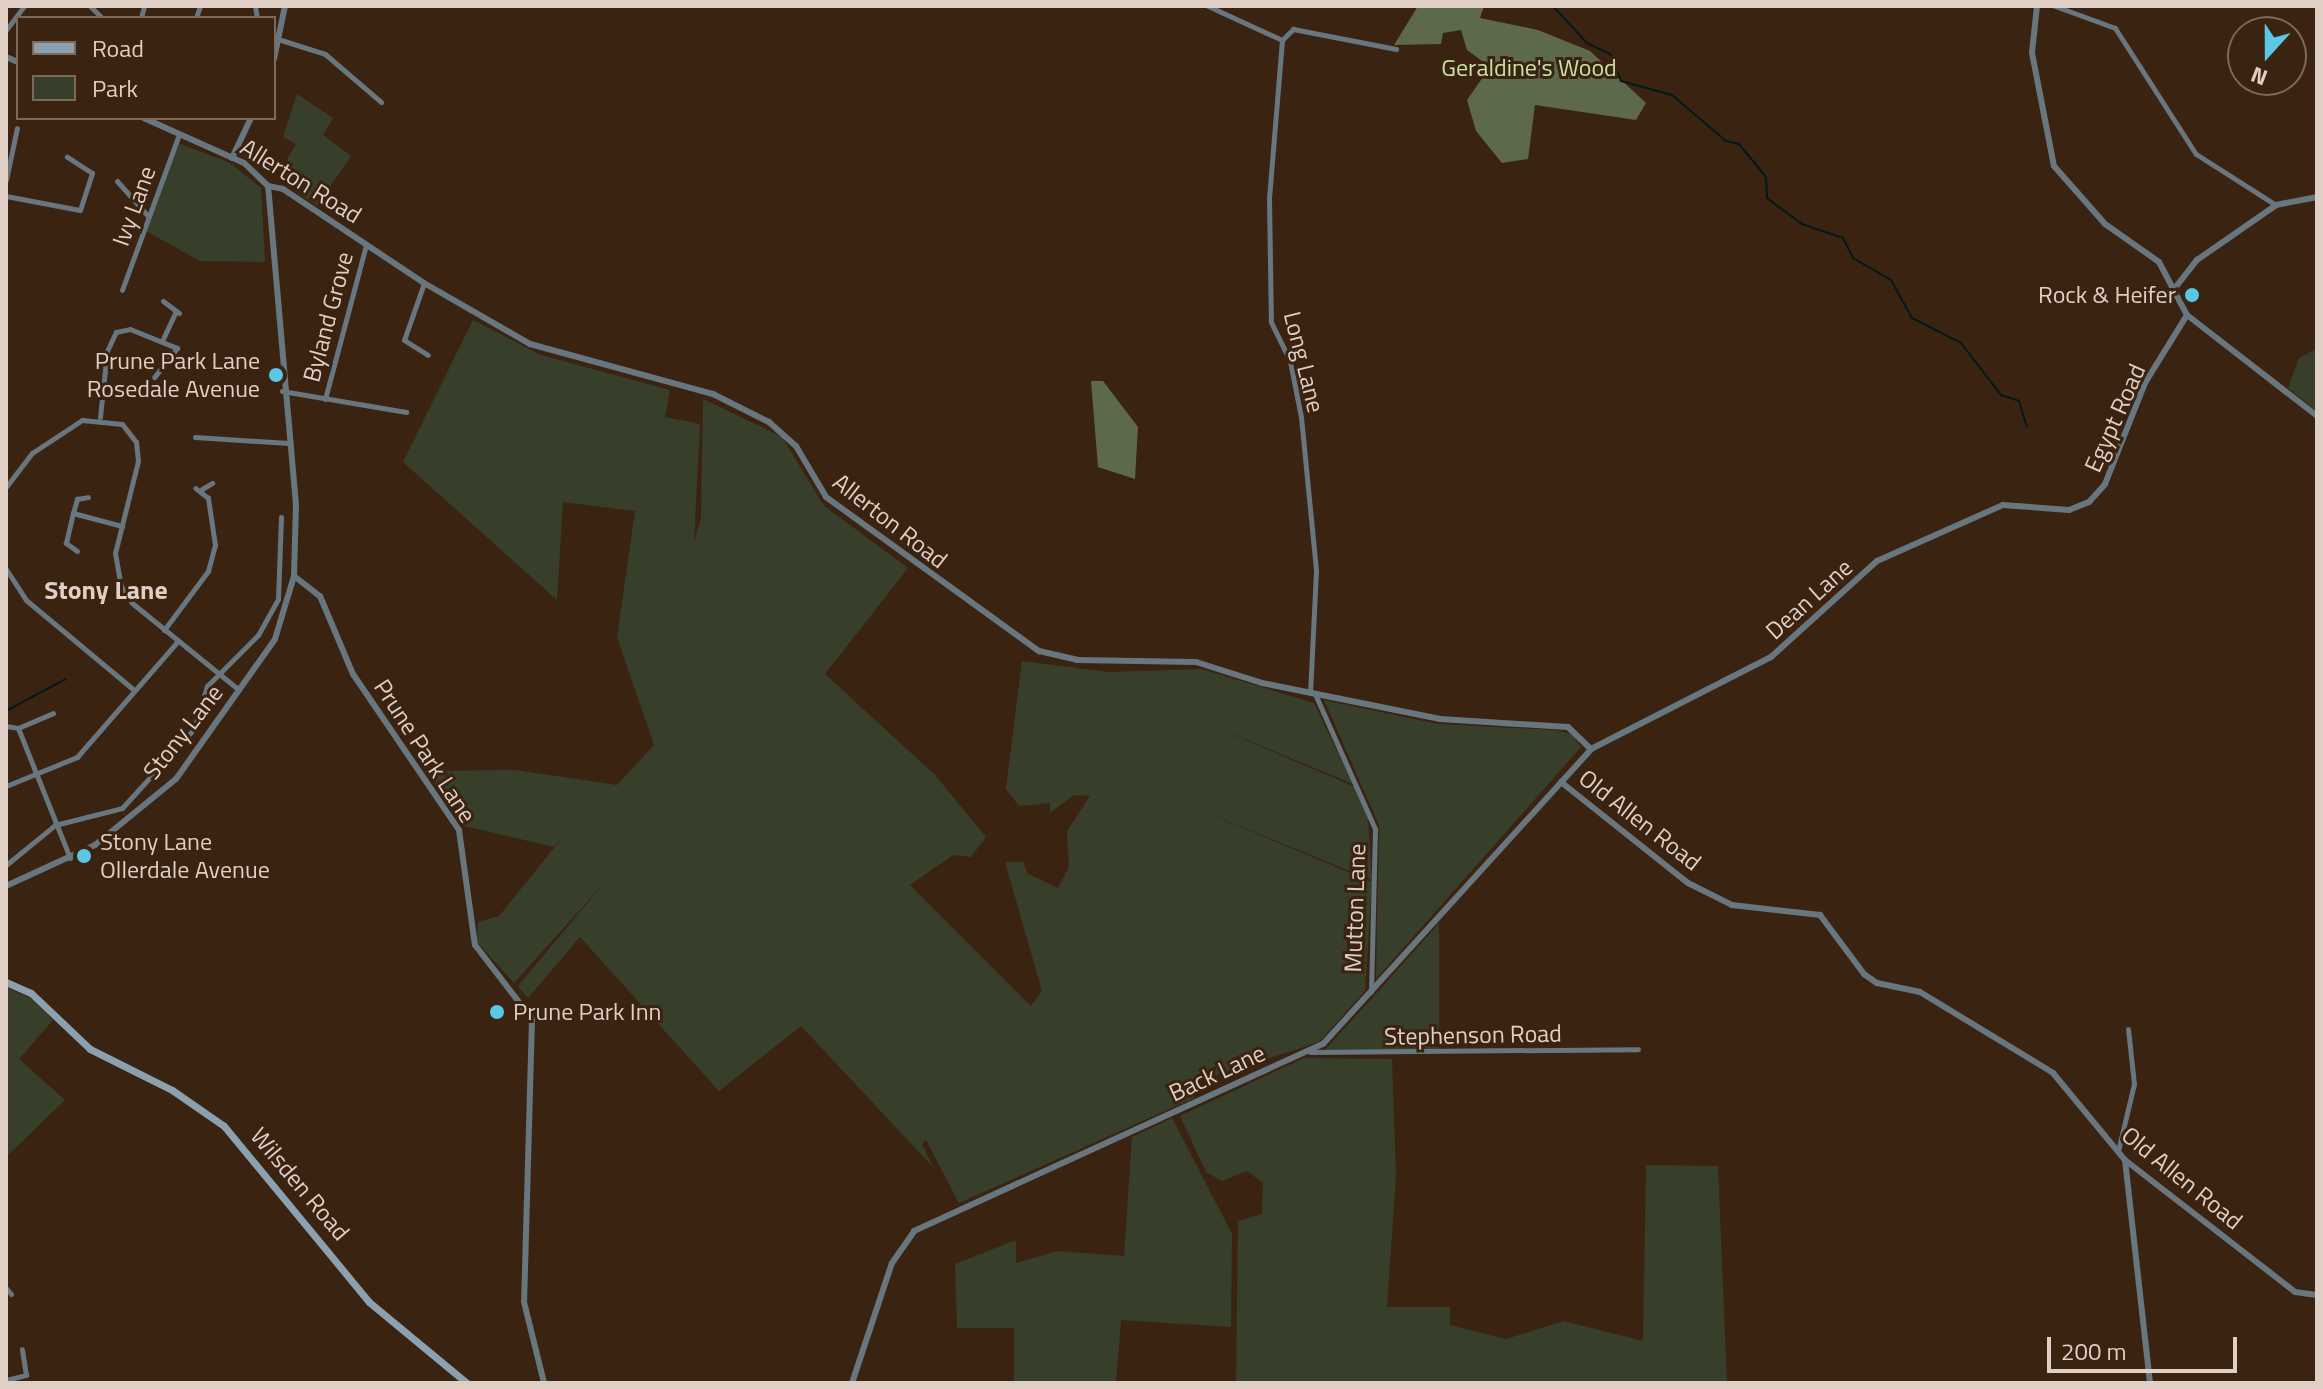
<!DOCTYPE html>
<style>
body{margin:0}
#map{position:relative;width:2323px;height:1389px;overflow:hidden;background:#3b2311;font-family:"Titillium Web",sans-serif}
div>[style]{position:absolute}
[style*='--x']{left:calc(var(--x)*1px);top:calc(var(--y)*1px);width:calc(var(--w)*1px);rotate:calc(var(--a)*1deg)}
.green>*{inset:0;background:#373f2b}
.forest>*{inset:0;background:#5d694b}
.stream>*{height:2px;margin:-1px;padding:0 1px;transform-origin:1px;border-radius:1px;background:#021819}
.minor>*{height:5px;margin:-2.5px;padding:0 2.5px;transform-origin:2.5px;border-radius:2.5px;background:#68767f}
.tertiary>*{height:6px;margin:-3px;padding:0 3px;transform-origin:3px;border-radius:3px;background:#68767f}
.secondary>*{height:7px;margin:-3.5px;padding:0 3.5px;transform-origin:3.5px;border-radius:3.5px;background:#8ba1b0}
.dots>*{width:22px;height:22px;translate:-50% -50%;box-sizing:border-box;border:4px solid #3b2311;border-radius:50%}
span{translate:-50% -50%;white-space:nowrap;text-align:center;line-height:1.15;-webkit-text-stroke:6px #3b2311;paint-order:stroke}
.park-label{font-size:24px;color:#cae1a8}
.street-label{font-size:24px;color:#dfcfc4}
.poi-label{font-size:24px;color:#dfcfc4}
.right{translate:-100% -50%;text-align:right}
.left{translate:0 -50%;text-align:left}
.neighbourhood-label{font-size:26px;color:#dfcfc4;font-weight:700}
.frame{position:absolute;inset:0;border:8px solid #dfcfc4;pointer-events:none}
.legend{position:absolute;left:16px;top:16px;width:260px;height:104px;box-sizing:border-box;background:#3b2311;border:2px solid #7d6859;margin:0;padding:10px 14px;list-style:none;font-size:24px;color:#dfcfc4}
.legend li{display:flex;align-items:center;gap:16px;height:40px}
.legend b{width:40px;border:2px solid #7d6859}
.north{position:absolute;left:2227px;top:16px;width:80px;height:80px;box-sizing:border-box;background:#3b2311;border:2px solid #7d6859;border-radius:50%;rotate:201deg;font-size:22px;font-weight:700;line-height:32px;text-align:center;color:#dfcfc4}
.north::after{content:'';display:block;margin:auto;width:28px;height:36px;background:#5ac8e5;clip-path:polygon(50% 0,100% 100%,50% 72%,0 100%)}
.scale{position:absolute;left:2047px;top:1337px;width:190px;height:36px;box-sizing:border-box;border:4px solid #dfcfc4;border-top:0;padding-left:10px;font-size:24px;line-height:28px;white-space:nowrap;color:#dfcfc4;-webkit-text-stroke:6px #3b2311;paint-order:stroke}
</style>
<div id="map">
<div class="green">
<i style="clip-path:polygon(297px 94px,333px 118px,323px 135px,351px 156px,317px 206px,295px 191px,304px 176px,285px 163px,296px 144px,283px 137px)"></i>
<i style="clip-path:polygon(178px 143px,230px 163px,261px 188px,265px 262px,200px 261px,146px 231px)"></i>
<i style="clip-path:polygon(473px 320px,541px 355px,670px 390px,665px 417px,700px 424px,694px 542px,701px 518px,703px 399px,782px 437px,824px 506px,908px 568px,825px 674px,935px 775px,986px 837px,971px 857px,953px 855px,910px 885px,1031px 1006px,1042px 991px,1005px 862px,1023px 862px,1028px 874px,1058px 888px,1069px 867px,1067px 831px,1090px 796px,1074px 795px,1050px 813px,1050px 803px,1019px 806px,1006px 789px,1022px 661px,1108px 672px,1201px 669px,1314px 703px,1353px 784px,1203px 722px,1355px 787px,1368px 817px,1372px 880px,1191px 806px,1372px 882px,1365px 991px,1319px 1042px,1188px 1084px,1194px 1098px,959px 1203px,926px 1140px,922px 1144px,933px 1167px,801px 1026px,719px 1091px,580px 937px,528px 998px,518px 986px,604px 883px,514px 983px,477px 942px,478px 922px,499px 916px,567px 832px,554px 847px,464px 826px,426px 771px,515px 770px,617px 785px,654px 745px,617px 637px,635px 511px,563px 502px,557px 600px,403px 462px)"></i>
<i style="clip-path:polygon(2317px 349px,2317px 411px,2288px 388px,2299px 358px)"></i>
<i style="clip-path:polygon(1324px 700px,1438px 724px,1555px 730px,1571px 734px,1581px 747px,1376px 979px,1379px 825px)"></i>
<i style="clip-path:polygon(1439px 923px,1439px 1053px,1323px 1052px,1376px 994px)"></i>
<i style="clip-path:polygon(6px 987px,32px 999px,53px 1020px,19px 1059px,65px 1100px,6px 1157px)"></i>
<i style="clip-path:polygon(1304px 1058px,1392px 1059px,1396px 1177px,1387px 1307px,1450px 1307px,1450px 1325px,1506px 1339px,1564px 1321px,1643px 1341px,1646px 1165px,1718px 1166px,1727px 1383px,1236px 1383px,1238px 1221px,1262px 1214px,1263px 1183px,1247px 1171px,1222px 1181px,1206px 1172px,1180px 1116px)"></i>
<i style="clip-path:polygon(1172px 1118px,1232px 1234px,1231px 1327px,1121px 1320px,1116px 1383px,1014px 1383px,1014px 1328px,957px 1328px,955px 1264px,1016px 1240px,1016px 1263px,1058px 1251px,1124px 1256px,1132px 1137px)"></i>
</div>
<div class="forest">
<i style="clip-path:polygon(1418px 6px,1484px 6px,1480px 18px,1538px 30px,1590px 51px,1646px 103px,1636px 120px,1535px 105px,1528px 159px,1502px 163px,1476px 131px,1467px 100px,1490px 67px,1467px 50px,1461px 30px,1443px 33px,1441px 44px,1394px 45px)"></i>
<i style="clip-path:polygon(1091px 381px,1103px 381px,1138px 427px,1135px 479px,1098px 467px)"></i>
</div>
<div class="stream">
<i style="--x:1553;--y:6;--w:50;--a:47.4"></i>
<i style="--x:1587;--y:43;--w:25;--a:26"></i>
<i style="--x:1610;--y:54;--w:29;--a:68"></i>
<i style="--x:1621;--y:81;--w:53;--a:15.4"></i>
<i style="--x:1672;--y:95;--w:71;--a:40.4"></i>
<i style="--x:1726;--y:141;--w:13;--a:13"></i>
<i style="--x:1739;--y:144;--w:43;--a:50.7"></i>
<i style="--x:1766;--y:177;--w:21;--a:87"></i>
<i style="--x:1767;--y:198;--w:44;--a:36.6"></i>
<i style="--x:1802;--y:224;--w:43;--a:18.9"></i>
<i style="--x:1843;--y:238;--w:22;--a:63"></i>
<i style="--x:1853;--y:258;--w:44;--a:30.1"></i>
<i style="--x:1891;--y:280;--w:43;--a:61.1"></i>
<i style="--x:1912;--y:318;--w:55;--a:27"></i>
<i style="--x:1961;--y:343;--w:66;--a:52.4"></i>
<i style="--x:2001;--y:395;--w:19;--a:18"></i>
<i style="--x:2019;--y:401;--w:27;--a:73"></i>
<i style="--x:6;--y:711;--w:68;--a:-28.1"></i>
</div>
<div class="minor">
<i style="--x:90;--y:6;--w:17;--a:45"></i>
<i style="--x:255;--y:6;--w:12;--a:81"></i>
<i style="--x:1208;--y:6;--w:81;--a:24.7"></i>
<i style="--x:2055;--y:6;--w:64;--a:20.1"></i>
<i style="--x:2115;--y:28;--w:150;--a:57.3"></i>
<i style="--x:2196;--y:154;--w:95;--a:32.5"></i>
<i style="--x:141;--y:18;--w:12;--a:-76"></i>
<i style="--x:196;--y:18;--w:13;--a:-72"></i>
<i style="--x:6;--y:30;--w:30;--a:-53"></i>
<i style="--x:281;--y:40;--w:46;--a:17.7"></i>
<i style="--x:325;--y:54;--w:74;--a:40.6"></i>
<i style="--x:1282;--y:40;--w:160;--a:94.7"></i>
<i style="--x:1269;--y:199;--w:123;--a:89.1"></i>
<i style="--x:1271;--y:322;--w:43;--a:64"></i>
<i style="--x:1290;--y:361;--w:57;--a:78.9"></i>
<i style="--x:1301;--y:417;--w:155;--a:84.4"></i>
<i style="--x:1316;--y:571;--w:122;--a:92.8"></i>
<i style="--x:1282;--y:40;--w:16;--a:-45"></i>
<i style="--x:1293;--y:29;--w:105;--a:11"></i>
<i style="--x:6;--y:180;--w:53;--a:-78.1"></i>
<i style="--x:117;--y:181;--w:47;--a:48.5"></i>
<i style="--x:6;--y:196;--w:75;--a:10.7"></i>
<i style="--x:80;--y:210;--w:39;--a:-72"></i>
<i style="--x:92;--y:173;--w:30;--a:-147"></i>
<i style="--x:424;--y:283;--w:60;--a:109.3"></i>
<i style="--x:404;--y:340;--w:28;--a:32"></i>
<i style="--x:122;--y:290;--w:166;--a:-69.9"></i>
<i style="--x:163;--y:301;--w:20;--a:37"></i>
<i style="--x:162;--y:341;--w:33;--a:-65"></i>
<i style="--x:282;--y:391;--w:126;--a:9.6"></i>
<i style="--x:325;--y:399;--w:159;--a:-75.1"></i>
<i style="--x:100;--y:417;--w:66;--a:-83.9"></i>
<i style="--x:107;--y:351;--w:21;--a:-65"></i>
<i style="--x:116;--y:332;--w:14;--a:-12"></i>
<i style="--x:130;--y:329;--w:51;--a:22"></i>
<i style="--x:177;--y:348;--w:37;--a:128"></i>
<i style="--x:195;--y:437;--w:94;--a:3.7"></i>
<i style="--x:6;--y:487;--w:43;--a:-52.6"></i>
<i style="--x:32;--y:453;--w:60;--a:-33.4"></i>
<i style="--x:82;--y:420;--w:40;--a:5.7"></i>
<i style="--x:122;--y:424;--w:23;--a:52"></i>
<i style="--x:136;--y:442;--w:19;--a:84"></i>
<i style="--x:138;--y:461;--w:95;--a:104"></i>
<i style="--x:115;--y:553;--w:34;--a:80"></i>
<i style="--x:121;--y:586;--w:20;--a:57"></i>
<i style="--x:132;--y:603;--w:138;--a:39.1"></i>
<i style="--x:202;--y:489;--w:12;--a:-31"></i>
<i style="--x:73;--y:513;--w:15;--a:-74"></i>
<i style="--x:77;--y:499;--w:11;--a:-10"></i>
<i style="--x:77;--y:551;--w:14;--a:-144"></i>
<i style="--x:66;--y:543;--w:31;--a:-77"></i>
<i style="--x:73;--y:513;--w:51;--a:14.9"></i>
<i style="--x:6;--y:569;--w:37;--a:57"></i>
<i style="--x:26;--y:600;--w:141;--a:39.8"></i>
<i style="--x:164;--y:630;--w:74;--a:-53.3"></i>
<i style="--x:208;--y:571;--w:27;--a:-75"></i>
<i style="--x:215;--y:545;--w:48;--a:-98.5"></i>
<i style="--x:208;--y:498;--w:16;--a:-142"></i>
<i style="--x:1315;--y:694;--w:148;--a:66"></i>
<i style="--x:1375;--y:829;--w:163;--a:91.4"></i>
<i style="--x:6;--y:726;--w:12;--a:9"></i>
<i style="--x:18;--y:728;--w:140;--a:68.2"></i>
<i style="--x:18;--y:728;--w:38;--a:-23"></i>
<i style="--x:6;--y:786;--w:77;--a:-22.2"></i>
<i style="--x:77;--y:757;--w:152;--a:-49"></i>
<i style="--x:6;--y:865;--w:63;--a:-39.2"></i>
<i style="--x:55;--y:825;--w:69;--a:-14.2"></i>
<i style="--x:122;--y:808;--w:107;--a:-47.7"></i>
<i style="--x:194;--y:729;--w:45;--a:-73.2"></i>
<i style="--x:207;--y:686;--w:72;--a:-45"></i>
<i style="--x:258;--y:635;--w:41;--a:-60.9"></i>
<i style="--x:278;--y:599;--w:82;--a:-87.9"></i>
<i style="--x:1310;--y:1052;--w:328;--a:-0.5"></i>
<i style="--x:2118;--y:1151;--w:69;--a:-76.6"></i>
<i style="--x:2134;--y:1084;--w:55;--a:-96.2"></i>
<i style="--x:6;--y:1288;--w:8;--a:50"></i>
<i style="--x:6;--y:1380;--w:21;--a:-14"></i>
<i style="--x:26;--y:1375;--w:26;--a:-99"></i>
</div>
<div class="tertiary">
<i style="--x:2037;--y:6;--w:47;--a:96.1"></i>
<i style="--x:2032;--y:53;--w:115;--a:79"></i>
<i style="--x:2054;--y:166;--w:77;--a:48.7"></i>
<i style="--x:2105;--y:224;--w:66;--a:35.1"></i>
<i style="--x:2159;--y:262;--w:60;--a:62.2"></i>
<i style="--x:6;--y:57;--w:13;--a:23"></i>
<i style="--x:274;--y:59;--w:54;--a:-78.3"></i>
<i style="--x:232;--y:158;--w:44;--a:-64.6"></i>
<i style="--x:268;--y:186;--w:15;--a:11"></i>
<i style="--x:283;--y:189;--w:169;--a:33.7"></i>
<i style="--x:424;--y:283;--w:122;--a:29.9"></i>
<i style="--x:530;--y:344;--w:190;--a:15.3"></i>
<i style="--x:713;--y:394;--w:63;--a:26.6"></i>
<i style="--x:769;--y:422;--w:36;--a:42"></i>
<i style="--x:796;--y:446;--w:59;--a:59.5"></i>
<i style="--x:826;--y:497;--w:263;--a:35.9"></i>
<i style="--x:1039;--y:651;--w:39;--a:13"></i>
<i style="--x:1077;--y:660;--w:119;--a:1"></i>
<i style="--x:1196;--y:662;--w:69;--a:17.7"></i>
<i style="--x:1262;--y:683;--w:182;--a:11.4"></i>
<i style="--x:1440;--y:719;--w:128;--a:3.6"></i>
<i style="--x:1568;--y:727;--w:32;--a:44"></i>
<i style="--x:2175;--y:288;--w:36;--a:-52"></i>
<i style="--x:2197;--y:260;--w:96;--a:-34.8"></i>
<i style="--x:2276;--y:205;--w:42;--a:-11"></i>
<i style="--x:2187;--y:315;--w:165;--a:37.8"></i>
<i style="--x:294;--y:576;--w:33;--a:38"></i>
<i style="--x:320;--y:596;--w:85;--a:67.1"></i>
<i style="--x:353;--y:674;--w:189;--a:55.8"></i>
<i style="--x:459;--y:830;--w:116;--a:82.1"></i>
<i style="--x:475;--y:945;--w:93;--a:52.4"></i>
<i style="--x:532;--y:1019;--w:283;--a:91.6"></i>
<i style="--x:524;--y:1302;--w:83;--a:76.1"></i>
<i style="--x:1561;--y:782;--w:162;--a:38.5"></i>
<i style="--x:1688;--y:883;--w:49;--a:26.6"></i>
<i style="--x:1732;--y:905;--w:89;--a:6.5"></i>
<i style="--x:1820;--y:915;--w:74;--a:53.3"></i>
<i style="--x:1864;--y:974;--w:16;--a:35"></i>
<i style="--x:1877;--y:983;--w:44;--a:11.8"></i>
<i style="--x:1920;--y:992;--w:156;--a:31.3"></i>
<i style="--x:2053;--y:1073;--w:113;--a:50.4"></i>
<i style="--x:2125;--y:1160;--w:215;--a:37.8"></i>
<i style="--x:2295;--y:1292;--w:22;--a:8"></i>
<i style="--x:6;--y:886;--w:98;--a:-24.7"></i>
<i style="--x:95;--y:845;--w:104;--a:-39.2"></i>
<i style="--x:176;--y:779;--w:171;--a:-54.7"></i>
<i style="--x:275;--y:639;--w:66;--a:-73.2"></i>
<i style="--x:294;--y:576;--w:71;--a:-88.4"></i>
<i style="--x:296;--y:505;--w:320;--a:-95"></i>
<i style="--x:268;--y:186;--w:33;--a:-136"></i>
<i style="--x:244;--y:163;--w:110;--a:-155.8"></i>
<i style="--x:2125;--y:1160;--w:224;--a:83.6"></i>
<i style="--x:852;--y:1383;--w:126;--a:-71.6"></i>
<i style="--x:892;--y:1263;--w:39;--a:-55"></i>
<i style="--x:914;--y:1231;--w:450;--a:-24.6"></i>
<i style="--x:1323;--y:1044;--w:399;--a:-47.7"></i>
<i style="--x:1591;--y:749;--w:202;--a:-27.1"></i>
<i style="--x:1771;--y:657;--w:143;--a:-42.2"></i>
<i style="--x:1877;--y:561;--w:138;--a:-24"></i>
<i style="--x:2003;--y:505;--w:66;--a:4.3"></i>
<i style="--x:2069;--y:510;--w:22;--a:-22"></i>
<i style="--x:2089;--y:502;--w:24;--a:-48"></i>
<i style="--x:2105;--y:484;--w:109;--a:-68.4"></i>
<i style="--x:2145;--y:383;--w:80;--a:-58.3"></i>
</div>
<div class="secondary">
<i style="--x:6;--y:982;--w:27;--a:24"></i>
<i style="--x:31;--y:993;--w:81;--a:43.5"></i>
<i style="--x:90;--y:1049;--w:92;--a:26.6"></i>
<i style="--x:172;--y:1090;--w:63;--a:34.7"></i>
<i style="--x:224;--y:1126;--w:228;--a:50.5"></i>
<i style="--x:369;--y:1302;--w:127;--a:39.6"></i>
</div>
<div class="dots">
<i style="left:2192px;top:295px;background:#5ac8e5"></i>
<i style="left:276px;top:375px;background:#5ac8e5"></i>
<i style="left:84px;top:856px;background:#5ac8e5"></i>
<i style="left:497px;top:1012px;background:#5ac8e5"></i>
</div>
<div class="park-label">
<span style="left:1529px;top:68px">Geraldine's Wood</span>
</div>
<div class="street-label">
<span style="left:301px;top:181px;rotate:32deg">Allerton Road</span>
<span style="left:134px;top:206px;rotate:-70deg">Ivy Lane</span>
<span style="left:328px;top:317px;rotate:-75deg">Byland Grove</span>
<span style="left:1304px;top:362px;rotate:76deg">Long Lane</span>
<span style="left:2115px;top:418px;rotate:-66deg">Egypt Road</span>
<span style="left:890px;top:521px;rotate:38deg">Allerton Road</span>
<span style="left:1809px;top:599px;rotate:-42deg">Dean Lane</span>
<span style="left:183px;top:732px;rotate:-52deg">Stony Lane</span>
<span style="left:425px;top:751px;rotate:57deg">Prune Park Lane</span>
<span style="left:1640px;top:820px;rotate:38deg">Old Allen Road</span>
<span style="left:1355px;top:908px;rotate:-88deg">Mutton Lane</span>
<span style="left:1473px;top:1035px;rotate:-1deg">Stephenson Road</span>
<span style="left:1217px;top:1073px;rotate:-25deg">Back Lane</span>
<span style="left:2182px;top:1178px;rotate:39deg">Old Allen Road</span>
<span style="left:300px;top:1184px;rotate:50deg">Wilsden Road</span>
</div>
<div class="poi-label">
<span class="right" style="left:2176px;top:295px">Rock &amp; Heifer</span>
<span class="right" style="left:260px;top:375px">Prune Park Lane<br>Rosedale Avenue</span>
<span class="left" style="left:100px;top:856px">Stony Lane<br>Ollerdale Avenue</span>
<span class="left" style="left:513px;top:1012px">Prune Park Inn</span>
</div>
<div class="neighbourhood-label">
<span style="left:106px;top:590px">Stony Lane</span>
</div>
<div class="frame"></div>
<ul class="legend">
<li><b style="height:10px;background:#8ba1b0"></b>Road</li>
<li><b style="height:22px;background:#373f2b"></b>Park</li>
</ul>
<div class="north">N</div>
<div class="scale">200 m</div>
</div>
